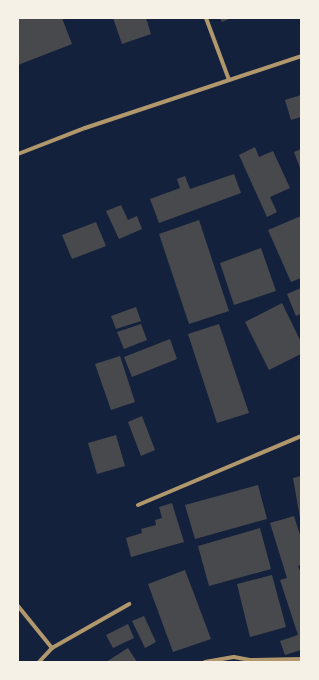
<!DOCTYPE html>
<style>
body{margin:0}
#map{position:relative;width:319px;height:680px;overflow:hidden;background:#14213d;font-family:Montserrat,sans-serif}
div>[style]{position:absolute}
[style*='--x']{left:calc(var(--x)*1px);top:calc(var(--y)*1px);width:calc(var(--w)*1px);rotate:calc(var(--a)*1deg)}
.building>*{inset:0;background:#48494c}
.minor>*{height:4px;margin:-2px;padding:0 2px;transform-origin:2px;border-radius:2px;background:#b1986c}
span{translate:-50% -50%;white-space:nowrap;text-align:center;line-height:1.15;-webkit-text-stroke:4px #f6f1e7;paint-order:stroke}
.frame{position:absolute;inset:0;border:19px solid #f6f1e7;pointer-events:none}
</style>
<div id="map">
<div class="building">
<i style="clip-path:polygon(18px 18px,62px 18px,72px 44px,18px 65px)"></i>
<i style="clip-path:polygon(113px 18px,146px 18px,151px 34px,122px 44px)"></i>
<i style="clip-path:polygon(220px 18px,231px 18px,222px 22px)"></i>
<i style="clip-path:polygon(301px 95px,301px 117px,291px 120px,285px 100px)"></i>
<i style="clip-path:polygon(255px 147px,259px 157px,273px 151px,290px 188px,270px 197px,277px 212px,267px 217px,239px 155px)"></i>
<i style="clip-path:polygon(301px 149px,301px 171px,294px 152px)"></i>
<i style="clip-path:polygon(234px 174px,241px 193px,159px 223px,150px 199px,180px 188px,177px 179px,185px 176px,190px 189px)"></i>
<i style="clip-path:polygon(121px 205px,128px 220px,137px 216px,142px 229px,119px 239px,106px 211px)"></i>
<i style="clip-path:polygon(301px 216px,301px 278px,291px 282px,268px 230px)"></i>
<i style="clip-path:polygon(199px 220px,229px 311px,189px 324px,159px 234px)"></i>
<i style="clip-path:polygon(96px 222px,106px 246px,72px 259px,62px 235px)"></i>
<i style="clip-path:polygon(261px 248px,276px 291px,234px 305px,220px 263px)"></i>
<i style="clip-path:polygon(301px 288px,301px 314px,296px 316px,287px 294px)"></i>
<i style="clip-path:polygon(282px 303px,301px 342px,301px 354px,269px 370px,245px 322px)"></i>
<i style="clip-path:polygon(136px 307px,141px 321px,116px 329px,111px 316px)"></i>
<i style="clip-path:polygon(141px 324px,147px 340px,124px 349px,117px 332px)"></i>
<i style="clip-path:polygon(219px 324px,249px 413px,217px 423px,188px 334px)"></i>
<i style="clip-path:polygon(170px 339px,177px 359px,132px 377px,124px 357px)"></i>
<i style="clip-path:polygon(120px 356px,135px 402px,111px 410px,95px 364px)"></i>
<i style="clip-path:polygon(142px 416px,155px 450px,141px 456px,128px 422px)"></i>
<i style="clip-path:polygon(116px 435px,125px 466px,97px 474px,88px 443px)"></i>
<i style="clip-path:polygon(301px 476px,301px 518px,300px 518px,293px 478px)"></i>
<i style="clip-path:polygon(258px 485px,267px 519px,195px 539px,185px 505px)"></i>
<i style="clip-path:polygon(172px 503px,184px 542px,131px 557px,126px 538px,142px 533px,141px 529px,156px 525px,155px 520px,162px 518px,159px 507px)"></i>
<i style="clip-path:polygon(294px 516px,301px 538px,301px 565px,298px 566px,301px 574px,301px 650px,285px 655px,280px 641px,298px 635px,280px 580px,287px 578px,270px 523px)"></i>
<i style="clip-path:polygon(260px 528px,271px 569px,209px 586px,198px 546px)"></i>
<i style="clip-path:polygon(185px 570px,211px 639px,173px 652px,148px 584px)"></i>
<i style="clip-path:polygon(272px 575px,286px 627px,250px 637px,237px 584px)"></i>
<i style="clip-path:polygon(144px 616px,156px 642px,145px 648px,132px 621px)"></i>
<i style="clip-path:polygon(128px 624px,134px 638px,113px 648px,106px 635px)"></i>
<i style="clip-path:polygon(128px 648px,137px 662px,106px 662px)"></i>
</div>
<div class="minor">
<i style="--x:206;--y:18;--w:66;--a:69.6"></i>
<i style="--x:18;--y:154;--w:72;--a:-21.2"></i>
<i style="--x:85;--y:128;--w:228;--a:-18.4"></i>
<i style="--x:138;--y:505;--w:177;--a:-22.9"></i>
<i style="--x:18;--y:606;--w:54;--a:51"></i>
<i style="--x:39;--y:662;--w:19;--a:-47"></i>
<i style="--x:52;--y:648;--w:89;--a:-29.7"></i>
<i style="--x:205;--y:662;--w:29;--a:-10"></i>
<i style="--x:234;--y:657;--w:16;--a:11"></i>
<i style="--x:250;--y:660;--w:51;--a:-1.1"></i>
</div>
<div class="frame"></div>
</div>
